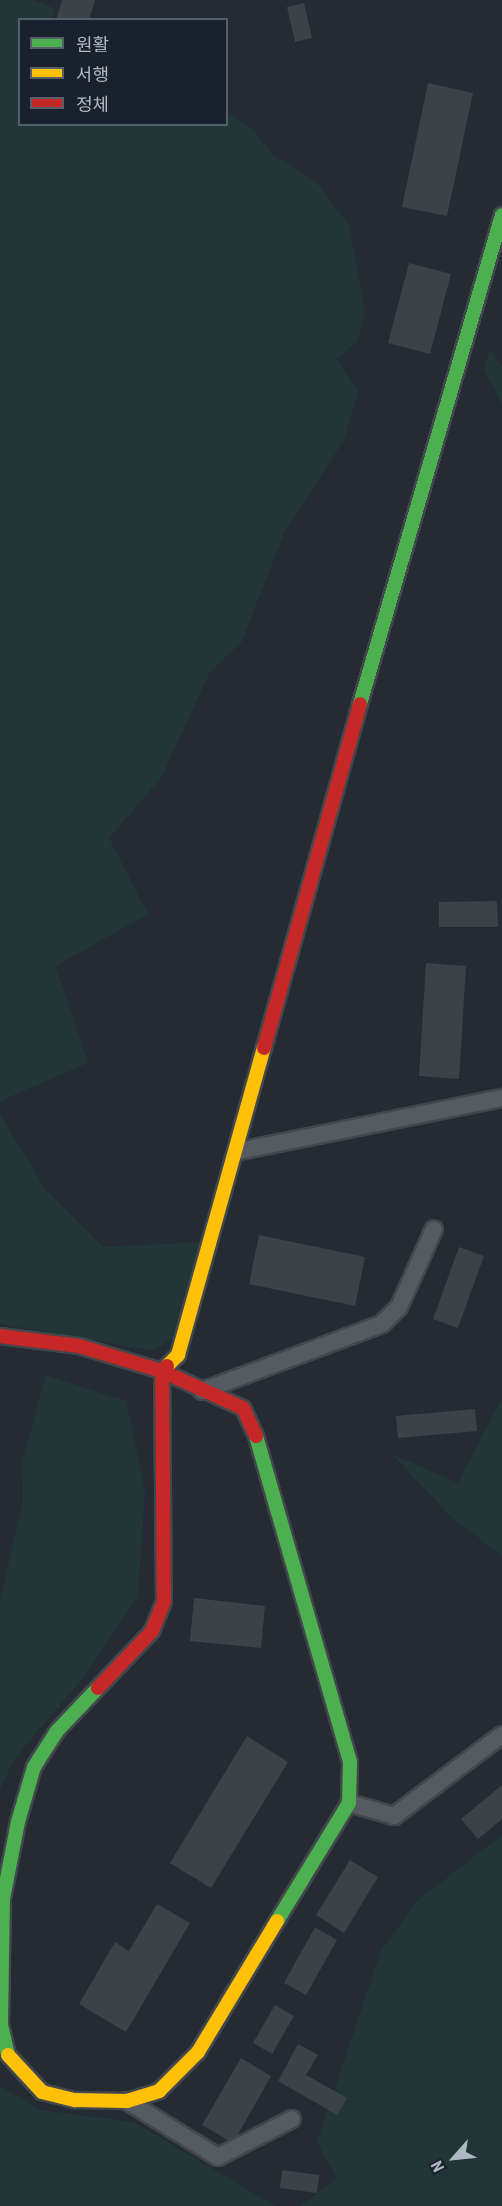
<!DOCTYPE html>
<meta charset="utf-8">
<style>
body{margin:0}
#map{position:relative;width:502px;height:2206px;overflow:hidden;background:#252b32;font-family:"Roboto Condensed","Noto Sans KR",sans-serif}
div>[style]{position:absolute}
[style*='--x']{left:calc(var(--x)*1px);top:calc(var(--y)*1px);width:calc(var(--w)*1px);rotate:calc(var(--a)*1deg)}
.green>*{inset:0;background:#223537}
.building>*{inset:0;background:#3d4248}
.roads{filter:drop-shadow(2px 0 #42474c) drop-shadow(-2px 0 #42474c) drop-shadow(0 2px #42474c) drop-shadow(0 -2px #42474c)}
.street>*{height:16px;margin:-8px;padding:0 8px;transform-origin:8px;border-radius:8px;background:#565a61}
.fast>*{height:14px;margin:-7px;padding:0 7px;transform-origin:7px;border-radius:7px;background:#4caf50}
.slow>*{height:14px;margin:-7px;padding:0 7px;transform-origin:7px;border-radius:7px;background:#ffc107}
.jam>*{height:14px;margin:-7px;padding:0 7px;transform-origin:7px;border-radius:7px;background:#c62828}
span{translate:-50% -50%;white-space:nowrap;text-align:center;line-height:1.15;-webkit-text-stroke:4.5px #19222c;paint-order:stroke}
.legend{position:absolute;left:18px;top:18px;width:210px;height:108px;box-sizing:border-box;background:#19222c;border:2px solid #555e69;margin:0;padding:8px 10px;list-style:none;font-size:18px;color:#aeb8c4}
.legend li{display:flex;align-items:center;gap:12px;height:30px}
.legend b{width:30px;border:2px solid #555e69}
.north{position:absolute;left:424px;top:2128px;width:60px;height:60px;-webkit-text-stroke:4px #19222c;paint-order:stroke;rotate:243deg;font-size:16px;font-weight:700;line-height:24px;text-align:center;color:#aeb8c4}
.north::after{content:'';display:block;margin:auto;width:21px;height:27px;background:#aeb8c4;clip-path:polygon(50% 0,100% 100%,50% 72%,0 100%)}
</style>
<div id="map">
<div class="green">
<i style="clip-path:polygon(0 0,32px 0,54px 8px,53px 19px,20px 20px,20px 124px,226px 124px,227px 112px,251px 128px,274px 156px,316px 182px,349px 225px,365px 312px,357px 342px,336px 359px,358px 392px,344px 440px,285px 531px,241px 643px,210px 672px,161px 778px,109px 838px,148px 914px,56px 966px,88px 1063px,0 1101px)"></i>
<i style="clip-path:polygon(490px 349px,502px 366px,502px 403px,484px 370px)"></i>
<i style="clip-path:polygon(0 1114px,46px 1190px,104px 1247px,200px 1242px,172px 1339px,154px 1351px,0 1324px)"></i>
<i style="clip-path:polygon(46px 1375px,126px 1401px,145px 1491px,138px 1597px,81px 1680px,15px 1758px,0 1789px,0 1601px,23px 1500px,22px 1463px)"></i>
<i style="clip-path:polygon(502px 1398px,502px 1556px,449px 1515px,392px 1454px,458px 1483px)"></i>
<i style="clip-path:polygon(502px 1835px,502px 2206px,300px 2206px,337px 2179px,317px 2142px,381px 1951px,417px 1901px)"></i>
<i style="clip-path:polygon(0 2086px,40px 2110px,134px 2122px,275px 2206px,0 2206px)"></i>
</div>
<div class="building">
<i style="clip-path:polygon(62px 0,95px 0,89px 20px,56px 20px)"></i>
<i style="clip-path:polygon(304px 3px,312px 38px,295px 42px,287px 7px)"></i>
<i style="clip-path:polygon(428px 83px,473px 93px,447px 216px,402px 207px)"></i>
<i style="clip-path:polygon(409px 263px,451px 274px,430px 354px,388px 343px)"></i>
<i style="clip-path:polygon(497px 901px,498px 927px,439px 927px,439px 902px)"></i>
<i style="clip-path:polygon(426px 963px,466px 966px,459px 1079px,419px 1076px)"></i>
<i style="clip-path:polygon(259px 1235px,365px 1257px,355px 1306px,249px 1284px)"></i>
<i style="clip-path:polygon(459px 1247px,484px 1256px,458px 1328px,433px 1319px)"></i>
<i style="clip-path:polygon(475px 1409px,477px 1431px,398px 1438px,396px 1416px)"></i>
<i style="clip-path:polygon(194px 1598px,265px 1606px,261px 1648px,190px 1641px)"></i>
<i style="clip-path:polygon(247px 1736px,288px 1762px,211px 1888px,170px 1863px)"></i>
<i style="clip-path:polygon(502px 1785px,502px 1819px,478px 1839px,461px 1819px)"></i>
<i style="clip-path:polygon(350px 1860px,378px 1877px,344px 1933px,316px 1915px)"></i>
<i style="clip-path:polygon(157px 1904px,190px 1923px,126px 2032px,79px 2004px,115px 1942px,129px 1951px)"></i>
<i style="clip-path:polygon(315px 1927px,337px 1940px,306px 1995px,284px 1983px)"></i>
<i style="clip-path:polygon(275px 2005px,294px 2016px,272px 2054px,253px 2043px)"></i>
<i style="clip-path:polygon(298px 2044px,318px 2055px,306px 2075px,347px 2098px,337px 2115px,278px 2081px)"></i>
<i style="clip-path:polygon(241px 2058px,271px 2076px,233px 2143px,202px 2125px)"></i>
<i style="clip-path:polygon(282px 2170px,319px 2175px,317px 2193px,280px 2188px)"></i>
</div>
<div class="roads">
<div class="street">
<i style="--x:239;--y:1151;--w:268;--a:-11.4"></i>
<i style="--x:202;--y:1391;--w:192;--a:-20.4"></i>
<i style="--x:382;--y:1324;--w:24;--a:-45"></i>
<i style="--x:399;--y:1307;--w:85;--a:-65.8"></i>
<i style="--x:349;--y:1803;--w:47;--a:16.1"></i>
<i style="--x:394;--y:1816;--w:135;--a:-36.9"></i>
<i style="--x:127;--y:2101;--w:107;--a:31.6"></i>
<i style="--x:218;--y:2157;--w:83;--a:-27.2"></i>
</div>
<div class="fast">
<i style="--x:360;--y:704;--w:509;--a:-73.81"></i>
<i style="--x:256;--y:1436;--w:339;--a:73.9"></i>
<i style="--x:350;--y:1762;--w:41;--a:91.4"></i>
<i style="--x:349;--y:1803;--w:138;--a:121.4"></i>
<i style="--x:8;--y:2055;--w:32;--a:-103"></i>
<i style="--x:1;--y:2024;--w:125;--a:-89.1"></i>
<i style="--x:3;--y:1899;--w:78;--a:-79"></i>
<i style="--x:18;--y:1822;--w:57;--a:-73.8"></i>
<i style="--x:34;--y:1767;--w:43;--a:-57.4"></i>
<i style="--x:57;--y:1731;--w:59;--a:-46.4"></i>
</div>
<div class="slow">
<i style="--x:167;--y:1366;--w:16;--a:-45"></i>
<i style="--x:178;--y:1355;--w:319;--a:-74.4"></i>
<i style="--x:8;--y:2055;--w:50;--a:47.4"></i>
<i style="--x:42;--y:2092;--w:34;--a:14"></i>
<i style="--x:75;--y:2100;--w:52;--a:1.1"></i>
<i style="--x:127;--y:2101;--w:34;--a:-17"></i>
<i style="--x:159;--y:2091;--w:55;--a:-45"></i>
<i style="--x:198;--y:2052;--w:153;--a:-58.9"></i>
</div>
<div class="jam">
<i style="--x:264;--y:1048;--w:357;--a:-74.4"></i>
<i style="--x:0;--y:1336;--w:80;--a:7.2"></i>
<i style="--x:79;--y:1346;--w:87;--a:16.8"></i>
<i style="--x:162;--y:1371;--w:89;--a:24.6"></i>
<i style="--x:243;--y:1408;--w:31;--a:65"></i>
<i style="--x:98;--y:1688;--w:79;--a:-46.5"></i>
<i style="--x:152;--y:1631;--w:32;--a:-68"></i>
<i style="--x:164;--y:1601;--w:230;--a:-90.5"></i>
<i style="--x:162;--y:1371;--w:7;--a:-45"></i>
</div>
</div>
<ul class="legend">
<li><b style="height:8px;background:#4caf50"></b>원활</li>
<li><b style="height:8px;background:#ffc107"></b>서행</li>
<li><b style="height:8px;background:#c62828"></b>정체</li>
</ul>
<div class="north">N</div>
</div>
